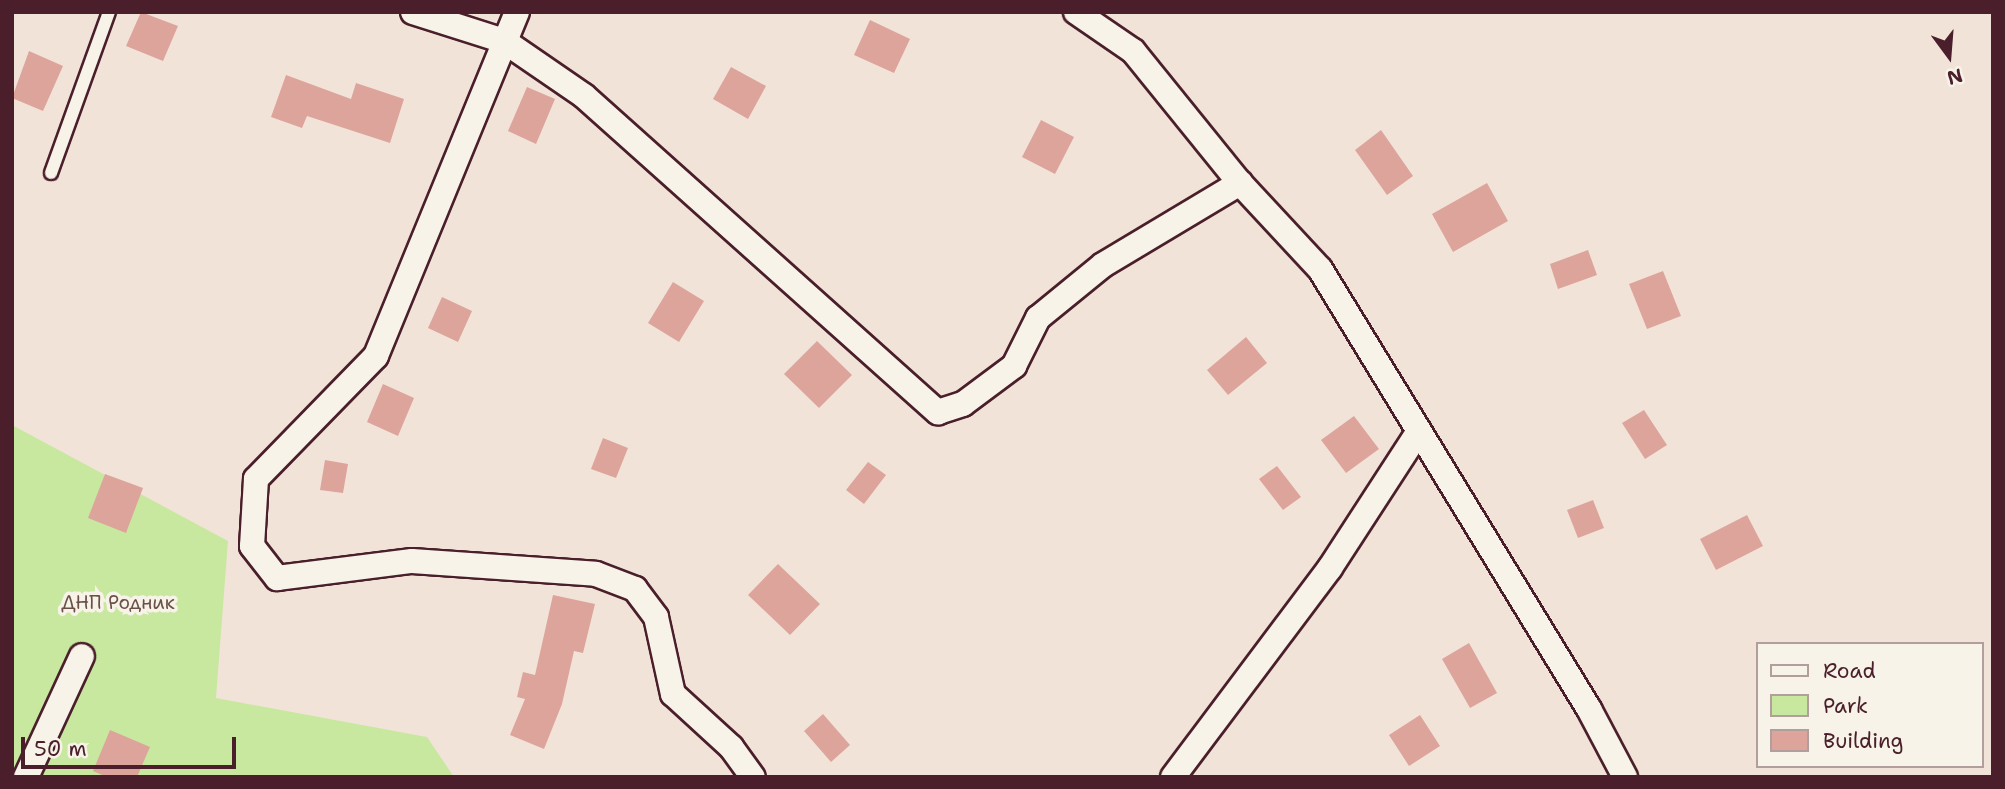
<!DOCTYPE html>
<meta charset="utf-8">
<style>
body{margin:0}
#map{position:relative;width:2005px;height:789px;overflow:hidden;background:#f2e3d9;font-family:"Shantell Sans",sans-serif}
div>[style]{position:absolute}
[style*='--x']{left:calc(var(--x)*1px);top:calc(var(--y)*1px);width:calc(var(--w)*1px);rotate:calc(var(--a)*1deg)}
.green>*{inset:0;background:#c8e8a0}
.building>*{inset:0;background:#dda49b}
.roads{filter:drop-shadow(2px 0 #4a1f2b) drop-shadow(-2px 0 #4a1f2b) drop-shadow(0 2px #4a1f2b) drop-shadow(0 -2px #4a1f2b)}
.service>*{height:12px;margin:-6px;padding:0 6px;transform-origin:6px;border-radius:6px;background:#f7f3e8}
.minor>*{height:24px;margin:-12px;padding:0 12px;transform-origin:12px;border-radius:12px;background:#f7f3e8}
span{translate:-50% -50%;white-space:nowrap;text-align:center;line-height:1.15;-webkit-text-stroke:7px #f7f3e8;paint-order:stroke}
.park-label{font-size:19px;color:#6a5148}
.frame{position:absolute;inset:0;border:14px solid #4a1f2b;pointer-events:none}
.legend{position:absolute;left:1756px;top:642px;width:228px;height:126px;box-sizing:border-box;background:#f7f3e8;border:2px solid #b29e9c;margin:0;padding:9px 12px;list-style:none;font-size:21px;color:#4a1f2b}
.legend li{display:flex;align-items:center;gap:14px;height:35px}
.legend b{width:35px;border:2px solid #b29e9c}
.north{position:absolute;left:1914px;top:21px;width:70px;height:70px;-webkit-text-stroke:5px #f7f3e8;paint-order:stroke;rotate:164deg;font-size:19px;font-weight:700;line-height:28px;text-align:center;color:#4a1f2b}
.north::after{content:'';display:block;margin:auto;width:24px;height:32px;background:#4a1f2b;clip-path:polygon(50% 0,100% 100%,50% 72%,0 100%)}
.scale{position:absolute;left:21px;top:737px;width:215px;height:32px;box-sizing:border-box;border:4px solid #4a1f2b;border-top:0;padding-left:9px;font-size:21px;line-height:24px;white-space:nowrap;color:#4a1f2b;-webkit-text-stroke:5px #f7f3e8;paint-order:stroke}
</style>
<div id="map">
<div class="green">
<i style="clip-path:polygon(12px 425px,228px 541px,216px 698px,427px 737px,454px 777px,12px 777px)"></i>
</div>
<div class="building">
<i style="clip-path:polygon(141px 12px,178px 26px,163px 61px,126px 46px)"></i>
<i style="clip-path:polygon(870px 20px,910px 39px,894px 73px,854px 55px)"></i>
<i style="clip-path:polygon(29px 51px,63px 66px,43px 111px,12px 98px)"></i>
<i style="clip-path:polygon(731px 67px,766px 86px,748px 119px,713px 99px)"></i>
<i style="clip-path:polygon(286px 75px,351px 99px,356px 83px,404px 99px,390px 143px,307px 116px,302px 128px,271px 117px)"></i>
<i style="clip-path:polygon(527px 87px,555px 99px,536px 144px,508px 131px)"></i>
<i style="clip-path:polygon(1041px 120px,1074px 137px,1055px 174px,1022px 157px)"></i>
<i style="clip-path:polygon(1381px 130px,1413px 176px,1387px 195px,1355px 150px)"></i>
<i style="clip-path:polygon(1487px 183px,1508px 221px,1453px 252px,1432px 214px)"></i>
<i style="clip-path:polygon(1588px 250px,1597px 275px,1558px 289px,1550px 264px)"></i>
<i style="clip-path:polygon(1663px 271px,1681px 316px,1647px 329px,1629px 284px)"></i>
<i style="clip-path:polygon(673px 282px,704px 301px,679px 342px,648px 323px)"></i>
<i style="clip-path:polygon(442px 297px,472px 311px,458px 342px,428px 328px)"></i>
<i style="clip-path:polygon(1246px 337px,1267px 363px,1228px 395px,1207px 370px)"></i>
<i style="clip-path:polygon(817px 341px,852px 375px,819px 408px,784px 374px)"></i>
<i style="clip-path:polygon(383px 384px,414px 398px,398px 436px,367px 422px)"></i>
<i style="clip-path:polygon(1644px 410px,1667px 445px,1645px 459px,1622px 423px)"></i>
<i style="clip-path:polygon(1354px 416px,1379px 449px,1346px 473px,1321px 440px)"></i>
<i style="clip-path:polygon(603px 438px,628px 448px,616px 478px,591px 469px)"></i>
<i style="clip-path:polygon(325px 460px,348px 464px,343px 493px,320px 490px)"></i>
<i style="clip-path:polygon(868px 462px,886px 475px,864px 504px,846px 490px)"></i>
<i style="clip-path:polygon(1277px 466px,1301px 497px,1283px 510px,1259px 479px)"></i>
<i style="clip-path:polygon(105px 474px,143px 488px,126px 533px,88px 518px)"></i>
<i style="clip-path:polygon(1593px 500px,1604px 528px,1578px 538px,1567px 510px)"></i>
<i style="clip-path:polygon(1747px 515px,1763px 546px,1716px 570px,1700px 539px)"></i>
<i style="clip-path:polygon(778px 564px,820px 604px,790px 635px,748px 595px)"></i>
<i style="clip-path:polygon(553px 595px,595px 604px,583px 653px,574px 651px,562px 704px,544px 749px,510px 735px,525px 699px,517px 697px,523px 672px,535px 675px)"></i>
<i style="clip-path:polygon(1469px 643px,1497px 693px,1470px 708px,1442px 659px)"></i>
<i style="clip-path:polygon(823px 714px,850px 745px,831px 762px,804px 731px)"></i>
<i style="clip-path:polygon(1420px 715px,1440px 746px,1409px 766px,1389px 735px)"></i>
<i style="clip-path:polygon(110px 730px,150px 747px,137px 777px,107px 777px,93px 771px)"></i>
</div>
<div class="roads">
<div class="service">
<i style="--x:51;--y:173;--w:171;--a:-70.2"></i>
</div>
<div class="minor">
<i style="--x:413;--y:12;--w:96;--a:17.7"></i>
<i style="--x:504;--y:41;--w:97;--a:34.5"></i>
<i style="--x:584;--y:96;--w:475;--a:41.8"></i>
<i style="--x:938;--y:412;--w:26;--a:-18"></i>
<i style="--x:963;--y:404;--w:64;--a:-36.7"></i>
<i style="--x:1014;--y:366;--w:54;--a:-63.4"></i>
<i style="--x:1038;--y:318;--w:84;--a:-39.2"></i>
<i style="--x:1103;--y:265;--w:160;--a:-30.9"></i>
<i style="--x:517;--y:12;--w:372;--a:112.3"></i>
<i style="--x:376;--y:356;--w:172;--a:134.3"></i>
<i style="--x:256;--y:479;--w:67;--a:93.4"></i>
<i style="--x:252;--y:546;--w:41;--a:52"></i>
<i style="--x:277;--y:578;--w:136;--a:-7.2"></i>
<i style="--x:412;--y:561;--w:184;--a:4"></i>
<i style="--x:596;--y:574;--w:42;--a:21"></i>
<i style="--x:635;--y:589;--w:35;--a:53"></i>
<i style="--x:656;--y:617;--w:79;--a:77.6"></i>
<i style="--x:673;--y:694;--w:79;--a:42.4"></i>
<i style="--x:731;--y:747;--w:37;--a:54"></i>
<i style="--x:1076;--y:12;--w:69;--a:34.4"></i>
<i style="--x:1133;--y:51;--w:170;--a:51"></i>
<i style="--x:1240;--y:183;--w:117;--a:47.1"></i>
<i style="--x:1320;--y:269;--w:516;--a:58.56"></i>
<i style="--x:1589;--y:709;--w:77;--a:62.1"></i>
<i style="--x:26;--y:777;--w:133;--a:-65.2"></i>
<i style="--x:1173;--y:777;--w:261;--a:-53.1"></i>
<i style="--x:1330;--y:568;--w:163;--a:-57"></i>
</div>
</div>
<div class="park-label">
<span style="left:118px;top:603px">ДНП Родник</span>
</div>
<div class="frame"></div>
<ul class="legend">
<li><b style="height:9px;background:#f7f3e8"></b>Road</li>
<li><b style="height:19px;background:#c8e8a0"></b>Park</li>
<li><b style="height:19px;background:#dda49b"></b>Building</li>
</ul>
<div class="north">N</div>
<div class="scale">50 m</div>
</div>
